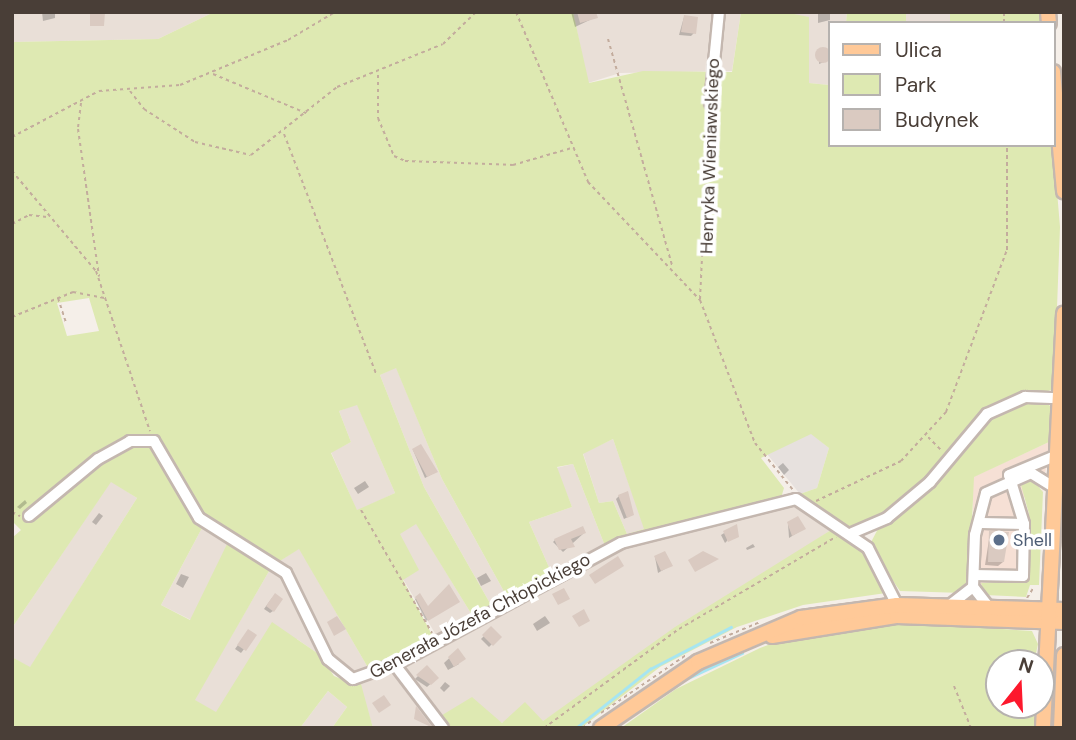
<!DOCTYPE html>
<meta charset="utf-8">
<style>
body{margin:0}
#map{position:relative;width:1076px;height:740px;overflow:hidden;background:#f5efe9;font-family:"DM Sans",sans-serif}
div>[style]{position:absolute}
[style*='--x']{left:calc(var(--x)*1px);top:calc(var(--y)*1px);width:calc(var(--w)*1px);rotate:calc(var(--a)*1deg)}
.residential>*{inset:0;background:#e9dfd7}
.commercial>*{inset:0;background:#f6e0d5}
.industrial>*{inset:0;background:#e7e1de}
.green>*{inset:0;background:#dee9b2}
.shadow>*{inset:0;background:#0003}
.stream>*{height:2.5px;margin:-1.25px;padding:0 1.25px;transform-origin:1.25px;border-radius:1.25px;background:#a6e5f2}
.building>*{inset:0;background:#dacac1}
.round{border-radius:50%}
.path>*{height:2px;margin-top:-1px;transform-origin:0;background:repeating-linear-gradient(90deg,#c3ac9d 0 3.5px,transparent 0 7px)}
.roads{filter:drop-shadow(2px 0 #c4b7af) drop-shadow(-2px 0 #c4b7af) drop-shadow(0 2px #c4b7af) drop-shadow(0 -2px #c4b7af)}
.minor>*{height:10px;margin:-5px;padding:0 5px;transform-origin:5px;border-radius:5px;background:#fff}
.major>*{height:14px;margin:-7px;padding:0 7px;transform-origin:7px;border-radius:7px;background:#ffc998}
.dots>*{width:19px;height:19px;translate:-50% -50%;box-sizing:border-box;border:4px solid #fff;border-radius:50%}
span{translate:-50% -50%;white-space:nowrap;text-align:center;line-height:1.15;-webkit-text-stroke:7px #fff;paint-order:stroke}
.street-label{font-size:18px;color:#493e37}
.service-label{font-size:18px;color:#4e5e75}
.left{translate:0 -50%;text-align:left}
.frame{position:absolute;inset:0;border:14px solid #493e37;pointer-events:none}
.legend{position:absolute;left:828px;top:21px;width:228px;height:126px;box-sizing:border-box;background:#fff;border:2px solid #b6b2af;margin:0;padding:9px 12px;list-style:none;font-size:21px;color:#493e37}
.legend li{display:flex;align-items:center;gap:14px;height:35px}
.legend b{width:35px;border:2px solid #b6b2af}
.north{position:absolute;left:985px;top:649px;width:70px;height:70px;box-sizing:border-box;background:#fff;border:2px solid #b6b2af;border-radius:50%;rotate:18deg;font-size:19px;font-weight:700;line-height:28px;text-align:center;color:#493e37}
.north::after{content:'';display:block;margin:auto;width:24px;height:32px;background:#fd192d;clip-path:polygon(50% 0,100% 100%,50% 72%,0 100%)}
</style>
<div id="map">
<div class="residential">
<i style="clip-path:polygon(12px 12px,214px 12px,158px 39px,12px 42px)"></i>
<i style="clip-path:polygon(573px 12px,741px 12px,732px 71px,620px 73px,588px 83px)"></i>
<i style="clip-path:polygon(847px 12px,846px 23px,829px 23px,829px 85px,809px 83px,784px 12px)"></i>
<i style="clip-path:polygon(906px 12px,950px 12px,950px 23px,906px 23px)"></i>
<i style="clip-path:polygon(396px 367px,442px 479px,507px 597px,491px 605px,424px 487px,380px 375px)"></i>
<i style="clip-path:polygon(357px 404px,395px 493px,357px 511px,331px 452px,351px 442px,339px 411px)"></i>
<i style="clip-path:polygon(613px 439px,645px 529px,627px 534px,613px 501px,599px 503px,583px 453px)"></i>
<i style="clip-path:polygon(573px 464px,605px 546px,552px 574px,529px 522px,572px 507px,556px 468px)"></i>
<i style="clip-path:polygon(111px 481px,137px 498px,30px 668px,12px 657px,12px 628px)"></i>
<i style="clip-path:polygon(799px 504px,831px 530px,543px 721px,373px 728px,358px 678px,404px 668px,624px 545px)"></i>
<i style="clip-path:polygon(416px 523px,472px 615px,436px 635px,403px 579px,399px 534px)"></i>
<i style="clip-path:polygon(202px 528px,229px 542px,191px 620px,161px 605px)"></i>
<i style="clip-path:polygon(299px 548px,367px 666px,348px 675px,297px 639px,216px 713px,194px 700px,272px 566px)"></i>
<i style="clip-path:polygon(328px 691px,347px 707px,332px 728px,300px 728px)"></i>
</div>
<div class="commercial">
<i style="clip-path:polygon(1049px 442px,1043px 492px,1041px 485px,1023px 498px,1029px 514px,1026px 580px,982px 583px,983px 592px,973px 591px,973px 477px)"></i>
</div>
<div class="industrial">
<i style="clip-path:polygon(811px 433px,829px 448px,817px 488px,800px 494px,767px 454px)"></i>
</div>
<div class="green">
<i style="clip-path:polygon(evenodd,214px 12px,573px 12px,589px 83px,643px 71px,732px 72px,741px 12px,784px 12px,809px 17px,809px 83px,829px 85px,829px 145px,1053px 143px,1060px 227px,1054px 389px,1042px 393px,1051px 408px,1049px 442px,974px 477px,969px 587px,963px 593px,900px 591px,869px 546px,880px 525px,959px 457px,949px 448px,916px 489px,874px 520px,846px 527px,800px 494px,817px 488px,829px 448px,811px 434px,761px 458px,784px 488px,781px 498px,605px 546px,573px 464px,557px 467px,572px 507px,529px 522px,552px 574px,507px 597px,442px 479px,396px 368px,380px 375px,424px 487px,491px 605px,472px 615px,416px 524px,400px 534px,419px 570px,403px 580px,439px 648px,361px 684px,373px 728px,332px 728px,347px 707px,328px 691px,300px 728px,12px 728px,12px 657px,30px 667px,137px 498px,111px 482px,12px 628px,12px 538px,21px 530px,12px 521px,12px 42px,158px 39px,214px 12px,89px 298px,99px 331px,67px 336px,57px 303px,89px 298px,214px 12px,357px 405px,395px 493px,357px 510px,331px 453px,351px 442px,339px 411px,357px 405px,214px 12px,613px 439px,644px 529px,627px 534px,613px 501px,599px 503px,583px 454px,613px 439px,214px 12px,202px 528px,228px 542px,190px 620px,161px 605px,202px 528px,214px 12px,299px 549px,367px 666px,349px 682px,334px 676px,320px 655px,272px 622px,216px 712px,195px 700px,272px 566px,299px 549px)"></i>
<i style="clip-path:polygon(847px 12px,906px 12px,906px 23px,846px 23px)"></i>
<i style="clip-path:polygon(950px 12px,1042px 12px,1043px 23px,950px 23px)"></i>
<i style="clip-path:polygon(1033px 480px,1043px 492px,1039px 585px,1030px 585px,1026px 597px,985px 595px,981px 583px,1026px 580px,1029px 514px,1021px 485px)"></i>
<i style="clip-path:polygon(831px 530px,862px 548px,886px 593px,803px 605px,737px 627px,660px 667px,581px 728px,448px 728px,439px 717px,472px 697px,502px 723px,525px 702px,543px 721px,675px 627px)"></i>
<i style="clip-path:polygon(896px 622px,1032px 631px,1038px 644px,1034px 663px,999px 663px,999px 705px,1035px 705px,1037px 728px,621px 728px,676px 689px,760px 648px,795px 635px)"></i>
</div>
<div class="shadow">
<i style="clip-path:polygon(42px 12px,55px 12px,55px 18px,43px 21px)"></i>
<i style="clip-path:polygon(571px 12px,594px 12px,596px 17px,575px 27px)"></i>
<i style="clip-path:polygon(818px 12px,830px 12px,830px 20px,818px 23px)"></i>
<i style="clip-path:polygon(684px 17px,694px 33px,691px 36px,679px 35px)"></i>
<i style="clip-path:polygon(820px 48px,827px 48px,829px 60px,819px 64px)"></i>
<i style="clip-path:polygon(413px 450px,434px 473px,425px 478px)"></i>
<i style="clip-path:polygon(783px 463px,789px 470px,784px 475px,778px 467px)"></i>
<i style="clip-path:polygon(365px 481px,369px 487px,358px 494px,354px 488px)"></i>
<i style="clip-path:polygon(619px 496px,632px 515px,624px 519px,616px 499px)"></i>
<i style="clip-path:polygon(25px 500px,27px 503px,20px 509px,17px 507px)"></i>
<i style="clip-path:polygon(99px 513px,103px 516px,96px 525px,92px 522px)"></i>
<i style="clip-path:polygon(788px 523px,803px 529px,789px 538px)"></i>
<i style="clip-path:polygon(734px 527px,727px 541px,725px 543px,721px 535px)"></i>
<i style="clip-path:polygon(584px 533px,563px 552px,553px 542px,555px 540px)"></i>
<i style="clip-path:polygon(990px 533px,1003px 562px,998px 566px,985px 565px)"></i>
<i style="clip-path:polygon(753px 544px,755px 547px,747px 550px,746px 548px)"></i>
<i style="clip-path:polygon(655px 557px,670px 566px,658px 573px)"></i>
<i style="clip-path:polygon(486px 573px,491px 581px,481px 586px,477px 578px)"></i>
<i style="clip-path:polygon(181px 574px,189px 577px,183px 588px,176px 584px)"></i>
<i style="clip-path:polygon(419px 596px,428px 609px,457px 602px,426px 621px,415px 599px)"></i>
<i style="clip-path:polygon(272px 598px,273px 611px,270px 613px,264px 609px)"></i>
<i style="clip-path:polygon(545px 616px,550px 623px,537px 631px,533px 624px)"></i>
<i style="clip-path:polygon(491px 629px,499px 637px,489px 647px,481px 639px)"></i>
<i style="clip-path:polygon(246px 634px,255px 635px,241px 653px,235px 649px)"></i>
<i style="clip-path:polygon(458px 650px,459px 664px,448px 670px,444px 663px)"></i>
<i style="clip-path:polygon(427px 667px,437px 678px,427px 687px,415px 679px)"></i>
<i style="clip-path:polygon(445px 682px,450px 686px,444px 692px,440px 688px)"></i>
</div>
<div class="stream">
<i style="--x:684;--y:680;--w:64;--a:-25"></i>
<i style="--x:576;--y:728;--w:95;--a:-38.6"></i>
<i style="--x:650;--y:669;--w:91;--a:-27.4"></i>
<i style="--x:615;--y:728;--w:14;--a:-39"></i>
</div>
<div class="building">
<i style="clip-path:polygon(90px 12px,105px 12px,104px 26px,90px 26px)"></i>
<i style="clip-path:polygon(577px 12px,596px 12px,598px 18px,580px 23px)"></i>
<i style="clip-path:polygon(684px 15px,698px 17px,696px 34px,681px 32px)"></i>
<i class="round" style="left:815px;top:47px;width:16px;height:16px"></i>
<i style="clip-path:polygon(421px 444px,438px 472px,427px 477px,412px 449px)"></i>
<i style="clip-path:polygon(628px 491px,634px 515px,627px 518px,618px 495px)"></i>
<i style="clip-path:polygon(798px 516px,806px 529px,792px 536px,787px 522px)"></i>
<i style="clip-path:polygon(737px 524px,739px 537px,728px 542px,723px 531px)"></i>
<i style="clip-path:polygon(583px 526px,586px 533px,571px 539px,575px 547px,559px 550px,554px 539px)"></i>
<i style="clip-path:polygon(989px 531px,1009px 532px,1004px 562px,988px 562px)"></i>
<i style="clip-path:polygon(665px 551px,673px 566px,661px 571px,654px 556px)"></i>
<i style="clip-path:polygon(703px 551px,719px 559px,695px 572px,688px 560px)"></i>
<i style="clip-path:polygon(618px 556px,624px 566px,595px 584px,589px 575px)"></i>
<i style="clip-path:polygon(449px 584px,460px 602px,428px 621px,415px 597px,420px 593px,428px 606px)"></i>
<i style="clip-path:polygon(564px 588px,570px 599px,558px 605px,552px 594px)"></i>
<i style="clip-path:polygon(275px 593px,283px 599px,274px 612px,266px 606px)"></i>
<i style="clip-path:polygon(584px 609px,590px 621px,579px 627px,572px 616px)"></i>
<i style="clip-path:polygon(337px 616px,346px 629px,334px 636px,327px 622px)"></i>
<i style="clip-path:polygon(491px 626px,502px 637px,493px 646px,482px 635px)"></i>
<i style="clip-path:polygon(248px 629px,257px 635px,246px 651px,237px 645px)"></i>
<i style="clip-path:polygon(458px 648px,466px 659px,454px 667px,448px 657px)"></i>
<i style="clip-path:polygon(427px 665px,439px 678px,431px 685px,416px 675px)"></i>
<i style="clip-path:polygon(384px 695px,391px 705px,379px 713px,372px 703px)"></i>
<i style="clip-path:polygon(416px 706px,433px 728px,414px 719px)"></i>
</div>
<div class="path">
<i style="--x:516;--y:12;--w:185;--a:67"></i>
<i style="--x:588;--y:182;--w:163;--a:46.5"></i>
<i style="--x:700;--y:300;--w:153;--a:69"></i>
<i style="--x:755;--y:443;--w:60;--a:51"></i>
<i style="--x:1004;--y:12;--w:11;--a:90"></i>
<i style="--x:608;--y:39;--w:235;--a:74.2"></i>
<i style="--x:213;--y:74;--w:103;--a:22.8"></i>
<i style="--x:378;--y:75;--w:43;--a:90"></i>
<i style="--x:378;--y:118;--w:41;--a:67.2"></i>
<i style="--x:394;--y:156;--w:12;--a:24"></i>
<i style="--x:405;--y:161;--w:108;--a:2.1"></i>
<i style="--x:513;--y:165;--w:61;--a:-16.1"></i>
<i style="--x:130;--y:91;--w:23;--a:52"></i>
<i style="--x:144;--y:109;--w:61;--a:32.9"></i>
<i style="--x:195;--y:142;--w:57;--a:13.1"></i>
<i style="--x:251;--y:155;--w:110;--a:-38.3"></i>
<i style="--x:337;--y:87;--w:114;--a:-22.1"></i>
<i style="--x:443;--y:44;--w:46;--a:-44.1"></i>
<i style="--x:81;--y:103;--w:26;--a:97"></i>
<i style="--x:78;--y:129;--w:149;--a:81.9"></i>
<i style="--x:284;--y:134;--w:257;--a:69"></i>
<i style="--x:12;--y:137;--w:98;--a:-27.9"></i>
<i style="--x:99;--y:91;--w:81;--a:-4.2"></i>
<i style="--x:180;--y:85;--w:117;--a:-22.6"></i>
<i style="--x:288;--y:40;--w:55;--a:-30.8"></i>
<i style="--x:12;--y:171;--w:131;--a:50"></i>
<i style="--x:96;--y:271;--w:169;--a:71.4"></i>
<i style="--x:12;--y:224;--w:19;--a:-28"></i>
<i style="--x:29;--y:215;--w:18;--a:6"></i>
<i style="--x:58;--y:298;--w:25;--a:72"></i>
<i style="--x:700;--y:299;--w:187;--a:-87.2"></i>
<i style="--x:12;--y:317;--w:66;--a:-22.3"></i>
<i style="--x:73;--y:292;--w:32;--a:11"></i>
<i style="--x:928;--y:437;--w:20;--a:45"></i>
<i style="--x:816;--y:501;--w:94;--a:-25.2"></i>
<i style="--x:901;--y:461;--w:67;--a:-47.4"></i>
<i style="--x:946;--y:412;--w:173;--a:-69.4"></i>
<i style="--x:1007;--y:250;--w:105;--a:-90"></i>
<i style="--x:361;--y:510;--w:142;--a:60"></i>
<i style="--x:12;--y:512;--w:9;--a:27"></i>
<i style="--x:1027;--y:598;--w:13;--a:-58"></i>
<i style="--x:710;--y:643;--w:54;--a:-22.8"></i>
<i style="--x:954;--y:686;--w:45;--a:68"></i>
<i style="--x:601;--y:713;--w:103;--a:-34.3"></i>
<i style="--x:544;--y:728;--w:167;--a:-36.3"></i>
<i style="--x:679;--y:629;--w:182;--a:-30.4"></i>
<i style="--x:583;--y:728;--w:11;--a:-41"></i>
</div>
<div class="roads">
<div class="minor">
<i style="--x:710;--y:103;--w:91;--a:-84.4"></i>
<i style="--x:29;--y:516;--w:89;--a:-39.6"></i>
<i style="--x:98;--y:459;--w:37;--a:-29"></i>
<i style="--x:130;--y:441;--w:24;--a:0"></i>
<i style="--x:154;--y:441;--w:89;--a:59.7"></i>
<i style="--x:199;--y:518;--w:103;--a:32.3"></i>
<i style="--x:286;--y:573;--w:96;--a:64"></i>
<i style="--x:328;--y:659;--w:32;--a:39"></i>
<i style="--x:353;--y:679;--w:50;--a:-19.9"></i>
<i style="--x:400;--y:662;--w:251;--a:-28.3"></i>
<i style="--x:621;--y:543;--w:180;--a:-14.1"></i>
<i style="--x:796;--y:499;--w:87;--a:34.2"></i>
<i style="--x:868;--y:548;--w:64;--a:63"></i>
<i style="--x:982;--y:523;--w:42;--a:1.4"></i>
<i style="--x:1024;--y:524;--w:51;--a:-107"></i>
<i style="--x:1009;--y:475;--w:50;--a:-22.4"></i>
<i style="--x:852;--y:533;--w:38;--a:-23"></i>
<i style="--x:887;--y:518;--w:56;--a:-39.9"></i>
<i style="--x:930;--y:482;--w:89;--a:-50"></i>
<i style="--x:987;--y:414;--w:42;--a:-24.1"></i>
<i style="--x:1025;--y:397;--w:33;--a:2"></i>
<i style="--x:974;--y:575;--w:49;--a:1.2"></i>
<i style="--x:1023;--y:576;--w:52;--a:-88.9"></i>
<i style="--x:950;--y:605;--w:29;--a:-38"></i>
<i style="--x:988;--y:606;--w:24;--a:-128"></i>
<i style="--x:973;--y:587;--w:52;--a:-87.8"></i>
<i style="--x:975;--y:535;--w:43;--a:-75.3"></i>
<i style="--x:986;--y:493;--w:49;--a:-24"></i>
<i style="--x:1031;--y:473;--w:26;--a:32"></i>
<i style="--x:395;--y:665;--w:79;--a:52.7"></i>
</div>
<div class="major">
<i style="--x:1048;--y:12;--w:11;--a:85"></i>
<i style="--x:1053;--y:72;--w:120;--a:84.7"></i>
<i style="--x:772;--y:636;--w:127;--a:-9.1"></i>
<i style="--x:897;--y:616;--w:167;--a:2.1"></i>
<i style="--x:601;--y:728;--w:117;--a:-34.2"></i>
<i style="--x:698;--y:662;--w:112;--a:-23.1"></i>
<i style="--x:801;--y:618;--w:97;--a:-7.7"></i>
<i style="--x:897;--y:605;--w:167;--a:1.7"></i>
<i style="--x:1043;--y:728;--w:415;--a:-87.1"></i>
<i style="--x:1061;--y:728;--w:73;--a:-87.6"></i>
</div>
</div>
<div class="dots">
<i style="left:999px;top:540px;background:#5c6f8a"></i>
</div>
<div class="street-label">
<span style="left:710px;top:156px;rotate:-88deg">Henryka Wieniawskiego</span>
<span style="left:480px;top:616px;rotate:-28deg">Generała Józefa Chłopickiego</span>
</div>
<div class="service-label">
<span class="left" style="left:1013px;top:540px">Shell</span>
</div>
<div class="frame"></div>
<ul class="legend">
<li><b style="height:9px;background:#ffc998"></b>Ulica</li>
<li><b style="height:19px;background:#dee9b2"></b>Park</li>
<li><b style="height:19px;background:#dacac1"></b>Budynek</li>
</ul>
<div class="north">N</div>
</div>
